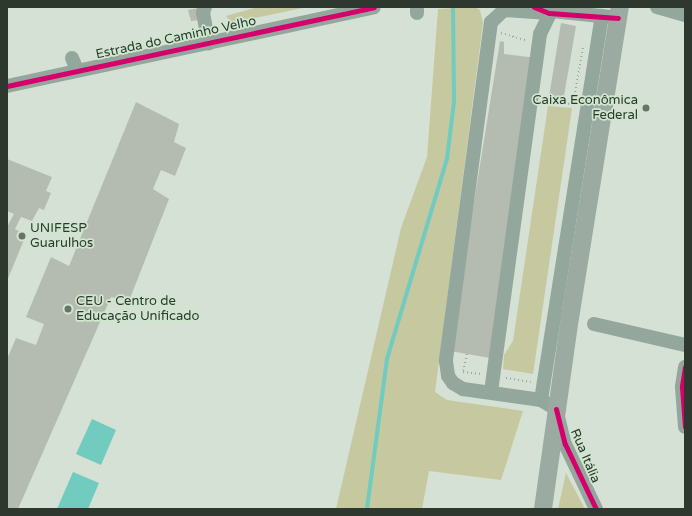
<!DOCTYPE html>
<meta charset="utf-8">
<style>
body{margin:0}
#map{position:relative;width:692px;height:516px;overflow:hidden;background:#d4e1d4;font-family:"Varela Round",sans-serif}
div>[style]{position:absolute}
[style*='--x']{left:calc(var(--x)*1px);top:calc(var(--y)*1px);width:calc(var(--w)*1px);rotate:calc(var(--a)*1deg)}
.green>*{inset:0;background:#c6c8a0}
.water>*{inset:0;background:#71cbbf}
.stream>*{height:3.5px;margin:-1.75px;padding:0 1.75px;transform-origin:1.75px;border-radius:1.75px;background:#71cbbf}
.building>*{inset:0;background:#b4bcb1}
.path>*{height:2px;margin-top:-1px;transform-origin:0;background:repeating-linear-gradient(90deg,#99a89e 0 1px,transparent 0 4px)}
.minor>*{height:14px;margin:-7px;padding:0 7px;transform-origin:7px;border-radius:7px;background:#94a79d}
.major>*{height:18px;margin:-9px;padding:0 9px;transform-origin:9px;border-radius:9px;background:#9baba1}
.cycleway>*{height:5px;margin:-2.5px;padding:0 2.5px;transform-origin:2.5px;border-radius:2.5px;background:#d6006c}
.dots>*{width:11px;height:11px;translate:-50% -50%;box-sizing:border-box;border:2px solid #cfe6cf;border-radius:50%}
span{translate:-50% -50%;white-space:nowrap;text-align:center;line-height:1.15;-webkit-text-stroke:3.5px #cfe6cf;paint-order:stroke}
.street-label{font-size:13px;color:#2f382f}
.poi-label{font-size:13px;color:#2f382f}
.right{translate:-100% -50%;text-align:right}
.left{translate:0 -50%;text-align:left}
.frame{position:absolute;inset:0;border:8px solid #2f382f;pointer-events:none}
</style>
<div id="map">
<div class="green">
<i style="clip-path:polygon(258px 7px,307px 7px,232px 23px,226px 16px)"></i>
<i style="clip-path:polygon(475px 7px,480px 10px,483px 23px,435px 392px,447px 400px,523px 411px,501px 480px,429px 471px,422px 509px,336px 509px,401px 228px,427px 157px,438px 9px)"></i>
<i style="clip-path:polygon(548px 106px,572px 108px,533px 374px,503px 369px,504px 355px,513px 341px)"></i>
<i style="clip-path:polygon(566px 473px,585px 509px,558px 509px)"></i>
</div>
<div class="water">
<i style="clip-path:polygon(92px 419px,116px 430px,101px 465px,76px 454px)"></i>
<i style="clip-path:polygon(73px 472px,99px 483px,88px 509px,57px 509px)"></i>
</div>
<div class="stream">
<i style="--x:367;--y:509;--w:151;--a:-82.4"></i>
<i style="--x:387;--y:359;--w:209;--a:-73.3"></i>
<i style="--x:447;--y:159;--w:57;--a:-83"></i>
<i style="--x:454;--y:102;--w:95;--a:-90.6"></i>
</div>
<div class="building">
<i style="clip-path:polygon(198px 8px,200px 20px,191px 21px,188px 10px)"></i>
<i style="clip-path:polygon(561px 23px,576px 26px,564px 96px,562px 95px,562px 99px,549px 97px)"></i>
<i style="clip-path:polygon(500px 41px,504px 42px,504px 54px,537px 58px,490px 358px,450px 351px)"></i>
<i style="clip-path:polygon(136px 102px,179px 124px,174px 142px,186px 148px,175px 176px,161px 170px,153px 189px,169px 199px,129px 301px,111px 297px,18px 509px,7px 509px,7px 359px,16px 338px,36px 345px,44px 324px,26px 317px,51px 257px,69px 266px)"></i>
<i style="clip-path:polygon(7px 159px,52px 177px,46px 191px,51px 193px,44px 210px,39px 208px,32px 221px,21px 217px,15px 229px,26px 235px,7px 281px,7px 227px,14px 214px,7px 211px)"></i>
</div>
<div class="path">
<i style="--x:501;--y:33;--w:26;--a:16"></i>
<i style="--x:544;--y:103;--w:31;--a:2"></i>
<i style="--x:573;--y:104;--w:58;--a:-80"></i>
<i style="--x:467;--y:354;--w:18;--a:103"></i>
<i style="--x:463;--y:372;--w:19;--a:6"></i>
<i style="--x:506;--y:378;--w:25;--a:9"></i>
</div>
<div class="minor">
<i style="--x:205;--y:7;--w:6;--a:108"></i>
<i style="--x:203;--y:13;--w:31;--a:79"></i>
<i style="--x:657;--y:7;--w:29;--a:16"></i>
<i style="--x:542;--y:10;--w:69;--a:5.8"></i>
<i style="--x:417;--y:13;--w:6;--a:-90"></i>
<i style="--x:549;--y:13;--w:45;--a:-176.2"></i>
<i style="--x:504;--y:10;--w:18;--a:137"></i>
<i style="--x:491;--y:22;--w:342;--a:97.6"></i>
<i style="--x:446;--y:361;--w:15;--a:82"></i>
<i style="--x:448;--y:376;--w:9;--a:54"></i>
<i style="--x:453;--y:383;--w:12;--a:31"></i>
<i style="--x:463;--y:389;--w:79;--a:8"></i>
<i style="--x:541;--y:400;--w:17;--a:31"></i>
<i style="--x:556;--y:409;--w:36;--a:76"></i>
<i style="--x:565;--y:444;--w:72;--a:64.5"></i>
<i style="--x:72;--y:58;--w:13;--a:67"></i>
<i style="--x:7;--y:86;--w:375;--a:-12.1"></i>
<i style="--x:594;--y:324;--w:93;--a:13"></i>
<i style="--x:685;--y:367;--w:20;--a:99"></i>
<i style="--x:682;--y:387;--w:40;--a:85.7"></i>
<i style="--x:491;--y:392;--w:361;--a:-82.2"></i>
<i style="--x:540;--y:34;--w:30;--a:-64"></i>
<i style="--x:541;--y:400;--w:389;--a:-81"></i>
</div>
<div class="major">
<i style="--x:543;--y:509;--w:193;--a:-82"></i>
<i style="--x:570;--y:318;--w:315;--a:-80.9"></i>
</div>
<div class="cycleway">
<i style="--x:534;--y:7;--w:16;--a:22"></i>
<i style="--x:549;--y:13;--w:69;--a:4.1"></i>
<i style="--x:7;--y:86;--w:375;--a:-12.1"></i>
<i style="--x:685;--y:367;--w:20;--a:99"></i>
<i style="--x:682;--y:387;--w:40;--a:85.7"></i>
<i style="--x:556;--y:409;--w:36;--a:76"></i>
<i style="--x:565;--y:444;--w:72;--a:64.5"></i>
</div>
<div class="dots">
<i style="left:646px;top:108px;background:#697369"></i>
<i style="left:22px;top:236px;background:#697369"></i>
<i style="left:68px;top:309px;background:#697369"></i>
</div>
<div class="street-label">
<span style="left:176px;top:38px;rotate:-12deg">Estrada do Caminho Velho</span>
<span style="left:585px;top:456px;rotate:67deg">Rua Itália</span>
</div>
<div class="poi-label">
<span class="right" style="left:638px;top:108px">Caixa Econômica<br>Federal</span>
<span class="left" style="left:30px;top:236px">UNIFESP<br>Guarulhos</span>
<span class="left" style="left:76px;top:309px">CEU - Centro de<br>Educação Unificado</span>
</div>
<div class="frame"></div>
</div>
